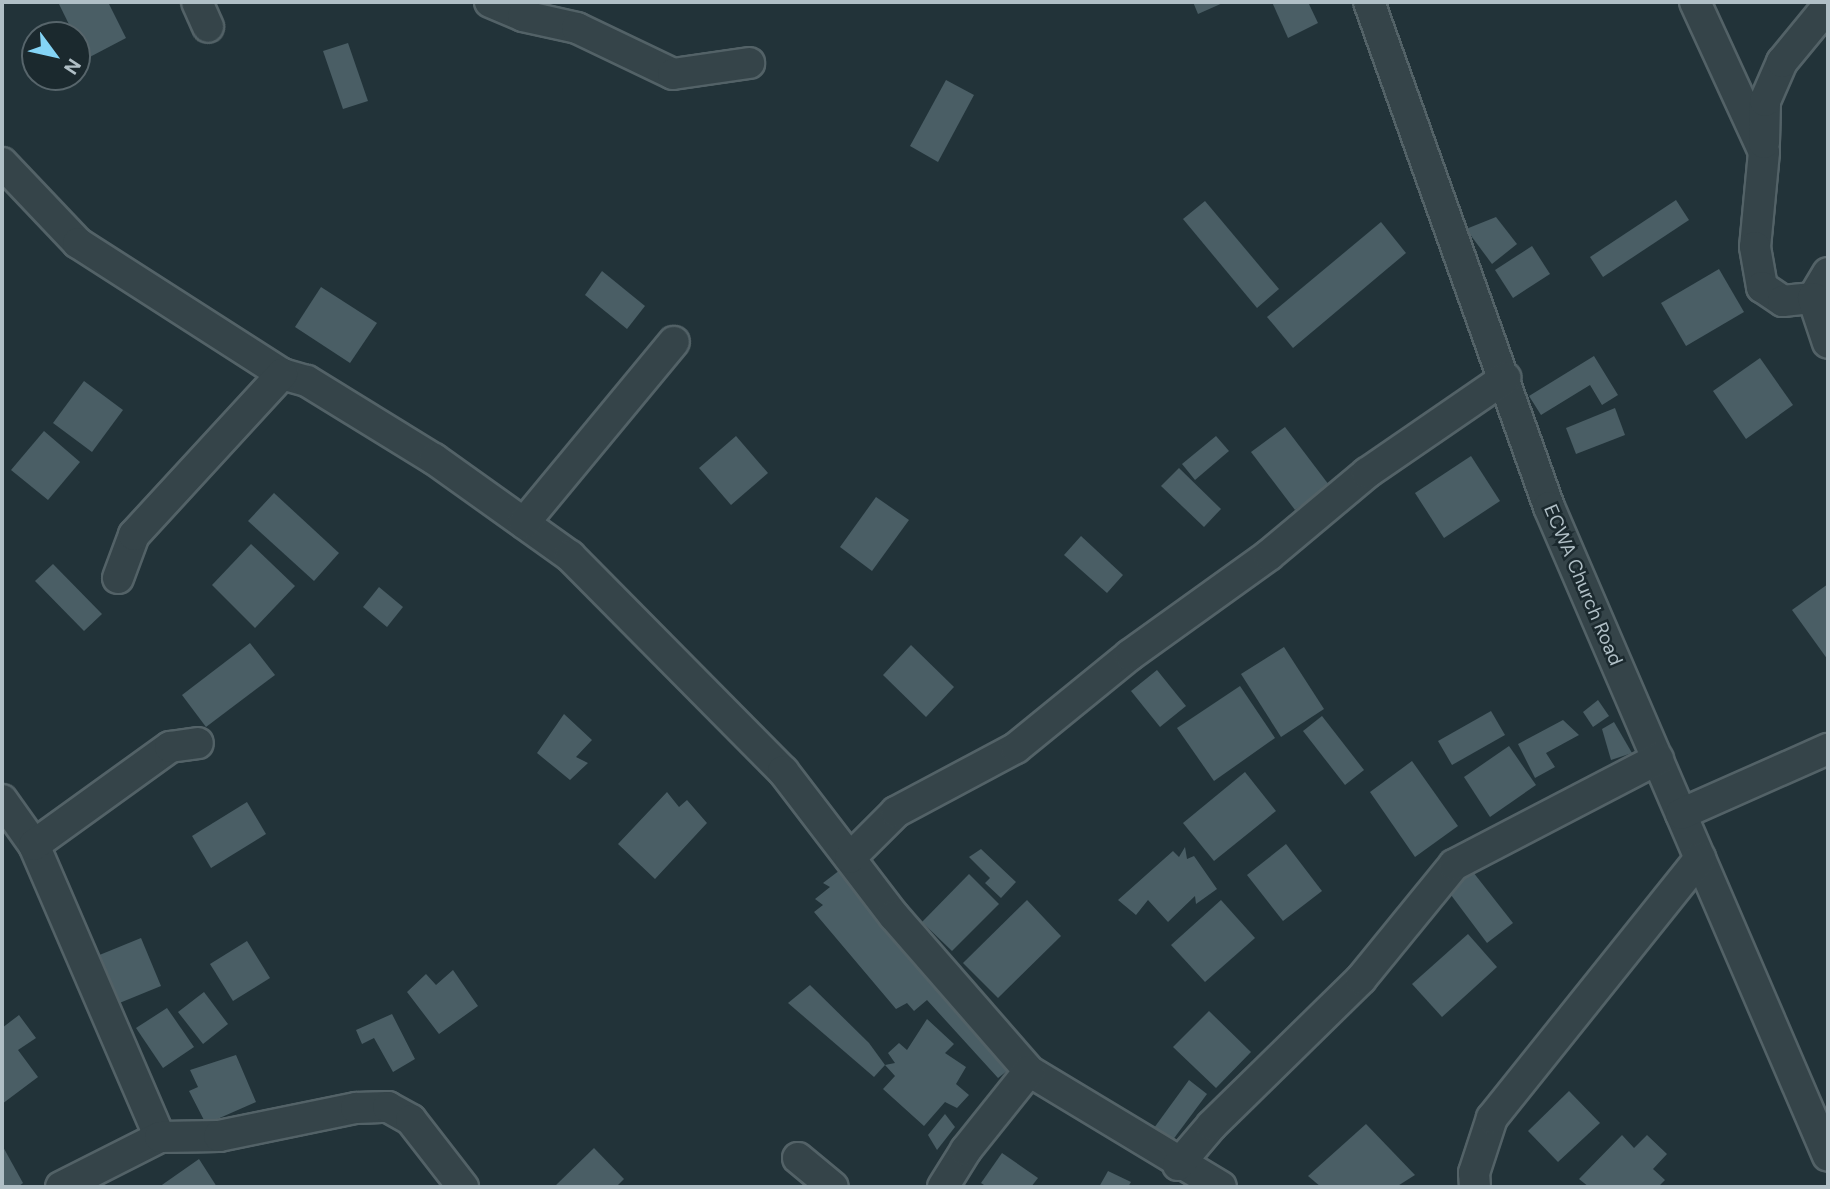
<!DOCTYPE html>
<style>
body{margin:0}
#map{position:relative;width:1830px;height:1189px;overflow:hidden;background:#223339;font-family:"DM Sans",sans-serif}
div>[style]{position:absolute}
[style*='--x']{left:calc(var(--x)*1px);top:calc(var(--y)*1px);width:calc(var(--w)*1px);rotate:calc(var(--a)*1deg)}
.building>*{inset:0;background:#4a5e65}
.roads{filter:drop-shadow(2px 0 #536267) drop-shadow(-2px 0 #536267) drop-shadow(0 2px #536267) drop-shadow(0 -2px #536267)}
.street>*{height:30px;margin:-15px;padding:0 15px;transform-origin:15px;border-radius:15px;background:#354449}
span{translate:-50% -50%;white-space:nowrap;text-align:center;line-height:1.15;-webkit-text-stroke:5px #1b292e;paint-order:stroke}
.street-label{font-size:19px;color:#b0bfc6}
.frame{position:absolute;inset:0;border:4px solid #b0bfc6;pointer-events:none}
.north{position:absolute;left:21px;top:21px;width:70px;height:70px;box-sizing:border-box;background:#1b292e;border:2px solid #57656b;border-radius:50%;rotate:123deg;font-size:19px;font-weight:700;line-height:28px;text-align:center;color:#b0bfc6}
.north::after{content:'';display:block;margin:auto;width:24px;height:32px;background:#84d4f6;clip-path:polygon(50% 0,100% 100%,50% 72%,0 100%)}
</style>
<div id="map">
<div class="building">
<i style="clip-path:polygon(58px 2px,108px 2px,126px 38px,86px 59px)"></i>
<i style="clip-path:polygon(1193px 2px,1225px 2px,1198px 14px)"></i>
<i style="clip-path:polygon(1272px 2px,1308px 2px,1318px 23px,1288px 38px)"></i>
<i style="clip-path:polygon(348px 43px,368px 101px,343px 109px,323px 51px)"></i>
<i style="clip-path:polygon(946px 80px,974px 95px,938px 162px,910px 146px)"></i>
<i style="clip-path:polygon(1676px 200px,1689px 220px,1603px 277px,1590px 257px)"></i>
<i style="clip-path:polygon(1205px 201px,1279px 289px,1257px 308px,1183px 219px)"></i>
<i style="clip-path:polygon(1496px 217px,1517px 244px,1492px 264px,1466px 229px)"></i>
<i style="clip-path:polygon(1381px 222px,1406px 253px,1293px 348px,1267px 317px)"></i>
<i style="clip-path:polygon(1532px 246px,1550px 274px,1513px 298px,1495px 270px)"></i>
<i style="clip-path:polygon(1719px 269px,1744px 312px,1686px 346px,1661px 303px)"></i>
<i style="clip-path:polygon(602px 271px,645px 306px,627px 329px,585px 295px)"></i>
<i style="clip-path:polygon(321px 287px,377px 323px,350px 363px,295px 327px)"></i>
<i style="clip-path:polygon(1594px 356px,1618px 395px,1602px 405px,1590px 385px,1541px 415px,1529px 396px)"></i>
<i style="clip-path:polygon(1760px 358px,1793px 405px,1746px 439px,1713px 391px)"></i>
<i style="clip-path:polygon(84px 381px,123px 410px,92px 452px,53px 423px)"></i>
<i style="clip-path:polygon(1615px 408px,1625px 435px,1576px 454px,1566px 428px)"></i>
<i style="clip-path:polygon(1285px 427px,1329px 485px,1295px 510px,1251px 452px)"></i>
<i style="clip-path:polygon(44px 431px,80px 462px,48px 500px,11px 470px)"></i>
<i style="clip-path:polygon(736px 436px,768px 473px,731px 505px,699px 468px)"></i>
<i style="clip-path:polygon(1216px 436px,1229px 451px,1195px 480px,1182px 464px)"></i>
<i style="clip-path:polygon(1471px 456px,1500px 501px,1444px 538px,1415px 493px)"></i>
<i style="clip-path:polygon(1179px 468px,1221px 509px,1204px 527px,1161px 486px)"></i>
<i style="clip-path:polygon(274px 493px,339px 553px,314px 581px,248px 521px)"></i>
<i style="clip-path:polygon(876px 497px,909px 520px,872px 571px,840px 547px)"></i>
<i style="clip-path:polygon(1081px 536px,1123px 575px,1107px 593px,1064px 555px)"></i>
<i style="clip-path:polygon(251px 544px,295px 586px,255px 628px,212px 585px)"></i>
<i style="clip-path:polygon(53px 564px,102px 614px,84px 631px,35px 581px)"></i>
<i style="clip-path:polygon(1828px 584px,1828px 660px,1792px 610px)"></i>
<i style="clip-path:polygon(379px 587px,403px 607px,387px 627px,363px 607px)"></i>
<i style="clip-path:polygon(250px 643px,275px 675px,206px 727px,182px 695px)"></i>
<i style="clip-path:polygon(911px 645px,954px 687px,926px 717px,883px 675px)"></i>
<i style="clip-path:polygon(1284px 647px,1324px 709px,1281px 737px,1241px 674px)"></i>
<i style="clip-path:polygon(1157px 670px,1186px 706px,1160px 727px,1131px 691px)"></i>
<i style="clip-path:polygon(1240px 686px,1275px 738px,1214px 781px,1177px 728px)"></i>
<i style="clip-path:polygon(1598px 700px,1609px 716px,1593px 727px,1583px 712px)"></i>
<i style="clip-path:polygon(1491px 711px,1505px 735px,1452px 765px,1438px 741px)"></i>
<i style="clip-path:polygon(564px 714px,592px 740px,576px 757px,588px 763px,570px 780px,537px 753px)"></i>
<i style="clip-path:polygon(1322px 716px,1364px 770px,1345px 785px,1303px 731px)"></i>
<i style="clip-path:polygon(1563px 720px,1579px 735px,1546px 753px,1555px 767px,1535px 778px,1518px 744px)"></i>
<i style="clip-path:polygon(1614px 722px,1632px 753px,1611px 760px,1602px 729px)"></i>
<i style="clip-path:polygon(1509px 746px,1536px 785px,1490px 817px,1464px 777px)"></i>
<i style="clip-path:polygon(1412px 761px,1458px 826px,1415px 857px,1370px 792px)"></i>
<i style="clip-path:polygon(1245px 772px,1276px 811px,1214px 861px,1183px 823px)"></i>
<i style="clip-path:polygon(667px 792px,679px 807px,687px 800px,707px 823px,655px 879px,618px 844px)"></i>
<i style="clip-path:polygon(247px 802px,266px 834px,211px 868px,192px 836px)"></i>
<i style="clip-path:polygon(1286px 844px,1322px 891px,1283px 921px,1247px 875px)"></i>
<i style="clip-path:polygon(1185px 847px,1187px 859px,1194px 856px,1217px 889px,1196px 904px,1195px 896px,1168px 922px,1148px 900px,1136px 915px,1118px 900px,1173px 851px,1179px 857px)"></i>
<i style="clip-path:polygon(981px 849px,1016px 882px,1001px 898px,985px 883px,990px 878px,969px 857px)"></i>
<i style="clip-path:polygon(840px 870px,1016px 1064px,998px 1078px,927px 1000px,914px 1011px,907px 1003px,896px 1009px,814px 912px,823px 905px,815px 899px,830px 887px,823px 883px)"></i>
<i style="clip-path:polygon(1473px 872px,1513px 923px,1487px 943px,1448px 891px)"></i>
<i style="clip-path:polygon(969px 874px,999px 904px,952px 951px,922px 922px)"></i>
<i style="clip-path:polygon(1027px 900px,1061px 936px,998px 998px,963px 963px)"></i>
<i style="clip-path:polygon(1221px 900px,1255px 938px,1205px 982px,1171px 945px)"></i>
<i style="clip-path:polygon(1468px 934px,1497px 967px,1442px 1017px,1412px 984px)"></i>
<i style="clip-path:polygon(141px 938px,161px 986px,117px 1004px,97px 956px)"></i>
<i style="clip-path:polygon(247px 941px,270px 978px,233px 1001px,210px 964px)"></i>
<i style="clip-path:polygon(453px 970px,478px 1006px,439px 1034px,407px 992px,426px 974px,436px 985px)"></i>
<i style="clip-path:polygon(810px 985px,869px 1043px,885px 1065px,874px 1077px,788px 1003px)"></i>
<i style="clip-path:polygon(204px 992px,228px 1024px,203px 1044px,178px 1012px)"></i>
<i style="clip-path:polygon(167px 1008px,194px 1047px,163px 1068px,136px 1028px)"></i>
<i style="clip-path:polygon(1209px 1011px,1251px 1052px,1216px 1088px,1173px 1047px)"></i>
<i style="clip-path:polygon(392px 1014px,415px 1059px,393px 1072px,374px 1038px,362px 1044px,356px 1030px)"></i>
<i style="clip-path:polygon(19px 1015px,36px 1038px,18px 1050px,38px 1077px,2px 1104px,2px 1028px)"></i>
<i style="clip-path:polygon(927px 1019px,954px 1044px,945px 1053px,966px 1067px,956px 1084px,969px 1095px,957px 1108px,945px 1102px,924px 1126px,883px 1089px,895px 1076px,885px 1065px,895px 1063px,888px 1053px,899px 1043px,907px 1050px)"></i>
<i style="clip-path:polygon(236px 1055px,256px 1102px,206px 1124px,189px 1091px,198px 1087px,190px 1070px)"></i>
<i style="clip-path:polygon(1189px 1080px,1207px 1094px,1172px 1141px,1154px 1128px)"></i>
<i style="clip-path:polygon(1569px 1091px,1600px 1123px,1558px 1162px,1528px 1131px)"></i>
<i style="clip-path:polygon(945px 1114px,955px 1127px,937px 1150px,928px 1135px)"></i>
<i style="clip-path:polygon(1366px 1124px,1415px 1175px,1396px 1187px,1321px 1187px,1308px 1176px)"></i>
<i style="clip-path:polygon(1622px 1135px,1634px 1148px,1647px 1135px,1667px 1154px,1653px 1169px,1665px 1180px,1658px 1187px,1589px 1187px,1579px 1179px)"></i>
<i style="clip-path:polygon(2px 1145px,23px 1183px,18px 1187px,2px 1187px)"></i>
<i style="clip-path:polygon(594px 1148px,624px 1179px,616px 1187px,554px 1187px)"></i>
<i style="clip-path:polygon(1002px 1153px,1038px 1178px,1031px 1187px,987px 1187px,981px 1183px)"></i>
<i style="clip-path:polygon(199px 1159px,217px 1187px,159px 1187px)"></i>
<i style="clip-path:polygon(1108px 1171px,1131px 1182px,1128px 1187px,1099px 1187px)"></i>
</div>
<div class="roads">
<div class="street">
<i style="--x:197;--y:2;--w:27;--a:66"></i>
<i style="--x:490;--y:2;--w:36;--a:23"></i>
<i style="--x:523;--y:16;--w:55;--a:12.5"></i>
<i style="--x:577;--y:28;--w:106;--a:25.6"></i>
<i style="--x:673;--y:74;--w:77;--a:-8.2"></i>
<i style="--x:1369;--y:2;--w:536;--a:70.38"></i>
<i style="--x:1549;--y:507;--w:706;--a:66.74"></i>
<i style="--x:1695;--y:2;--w:165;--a:65.3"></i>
<i style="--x:1764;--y:152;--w:95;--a:95.4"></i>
<i style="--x:1755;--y:247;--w:41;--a:80.1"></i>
<i style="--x:1762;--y:287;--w:25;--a:34"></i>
<i style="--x:1783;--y:301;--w:30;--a:-6"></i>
<i style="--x:1764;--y:143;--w:42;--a:-88.6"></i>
<i style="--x:1765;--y:101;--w:43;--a:-66.4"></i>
<i style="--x:1782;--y:62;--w:72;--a:-50.6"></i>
<i style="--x:2;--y:163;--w:110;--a:46.5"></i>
<i style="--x:78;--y:243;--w:242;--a:32.7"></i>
<i style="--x:282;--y:374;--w:26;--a:16"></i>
<i style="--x:307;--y:381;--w:149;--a:31.6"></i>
<i style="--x:434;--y:459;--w:167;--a:35.5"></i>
<i style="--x:570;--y:556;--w:303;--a:45.3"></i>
<i style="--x:783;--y:771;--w:183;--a:52.6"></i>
<i style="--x:894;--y:916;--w:206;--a:48.9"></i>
<i style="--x:1029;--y:1071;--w:224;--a:31.1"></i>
<i style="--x:1828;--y:273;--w:29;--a:121"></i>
<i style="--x:1813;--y:298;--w:47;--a:71.6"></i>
<i style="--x:524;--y:523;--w:235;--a:-50.4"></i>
<i style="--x:118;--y:578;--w:46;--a:-69.6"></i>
<i style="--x:134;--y:535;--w:219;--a:-47.4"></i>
<i style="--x:2;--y:800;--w:55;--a:54.6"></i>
<i style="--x:34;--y:845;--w:318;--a:66.7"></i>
<i style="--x:1681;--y:814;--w:161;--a:-23.9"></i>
<i style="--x:34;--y:845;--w:168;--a:-35.8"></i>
<i style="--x:170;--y:747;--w:28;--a:-8"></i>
<i style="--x:850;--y:858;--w:65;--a:-45"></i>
<i style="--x:896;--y:812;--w:136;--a:-28.1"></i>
<i style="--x:1016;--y:748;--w:147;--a:-39.2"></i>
<i style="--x:1130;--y:655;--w:171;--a:-35.7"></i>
<i style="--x:1269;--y:555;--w:128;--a:-39.9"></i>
<i style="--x:1367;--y:473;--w:168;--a:-34.5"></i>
<i style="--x:798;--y:1158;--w:45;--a:39.6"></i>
<i style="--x:1178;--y:1165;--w:52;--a:-49.6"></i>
<i style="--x:1212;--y:1125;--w:209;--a:-44.4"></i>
<i style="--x:1361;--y:979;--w:147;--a:-50.8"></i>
<i style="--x:1454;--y:865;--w:230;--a:-27.5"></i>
<i style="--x:61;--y:1187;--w:111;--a:-26.8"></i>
<i style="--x:160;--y:1137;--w:59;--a:-1"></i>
<i style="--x:219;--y:1136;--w:140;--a:-11.6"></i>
<i style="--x:356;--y:1108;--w:32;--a:-2"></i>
<i style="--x:388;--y:1107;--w:26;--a:29"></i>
<i style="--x:411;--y:1120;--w:85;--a:52.2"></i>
<i style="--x:943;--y:1187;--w:44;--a:-58.1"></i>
<i style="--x:966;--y:1150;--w:101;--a:-51.4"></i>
<i style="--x:1475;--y:1187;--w:14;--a:-94"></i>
<i style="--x:1474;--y:1173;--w:58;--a:-71.9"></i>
<i style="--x:1492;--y:1118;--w:333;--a:-51.3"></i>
</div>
</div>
<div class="street-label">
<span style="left:1583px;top:585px;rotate:67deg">ECWA Church Road</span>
</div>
<div class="frame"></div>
<div class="north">N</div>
</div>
